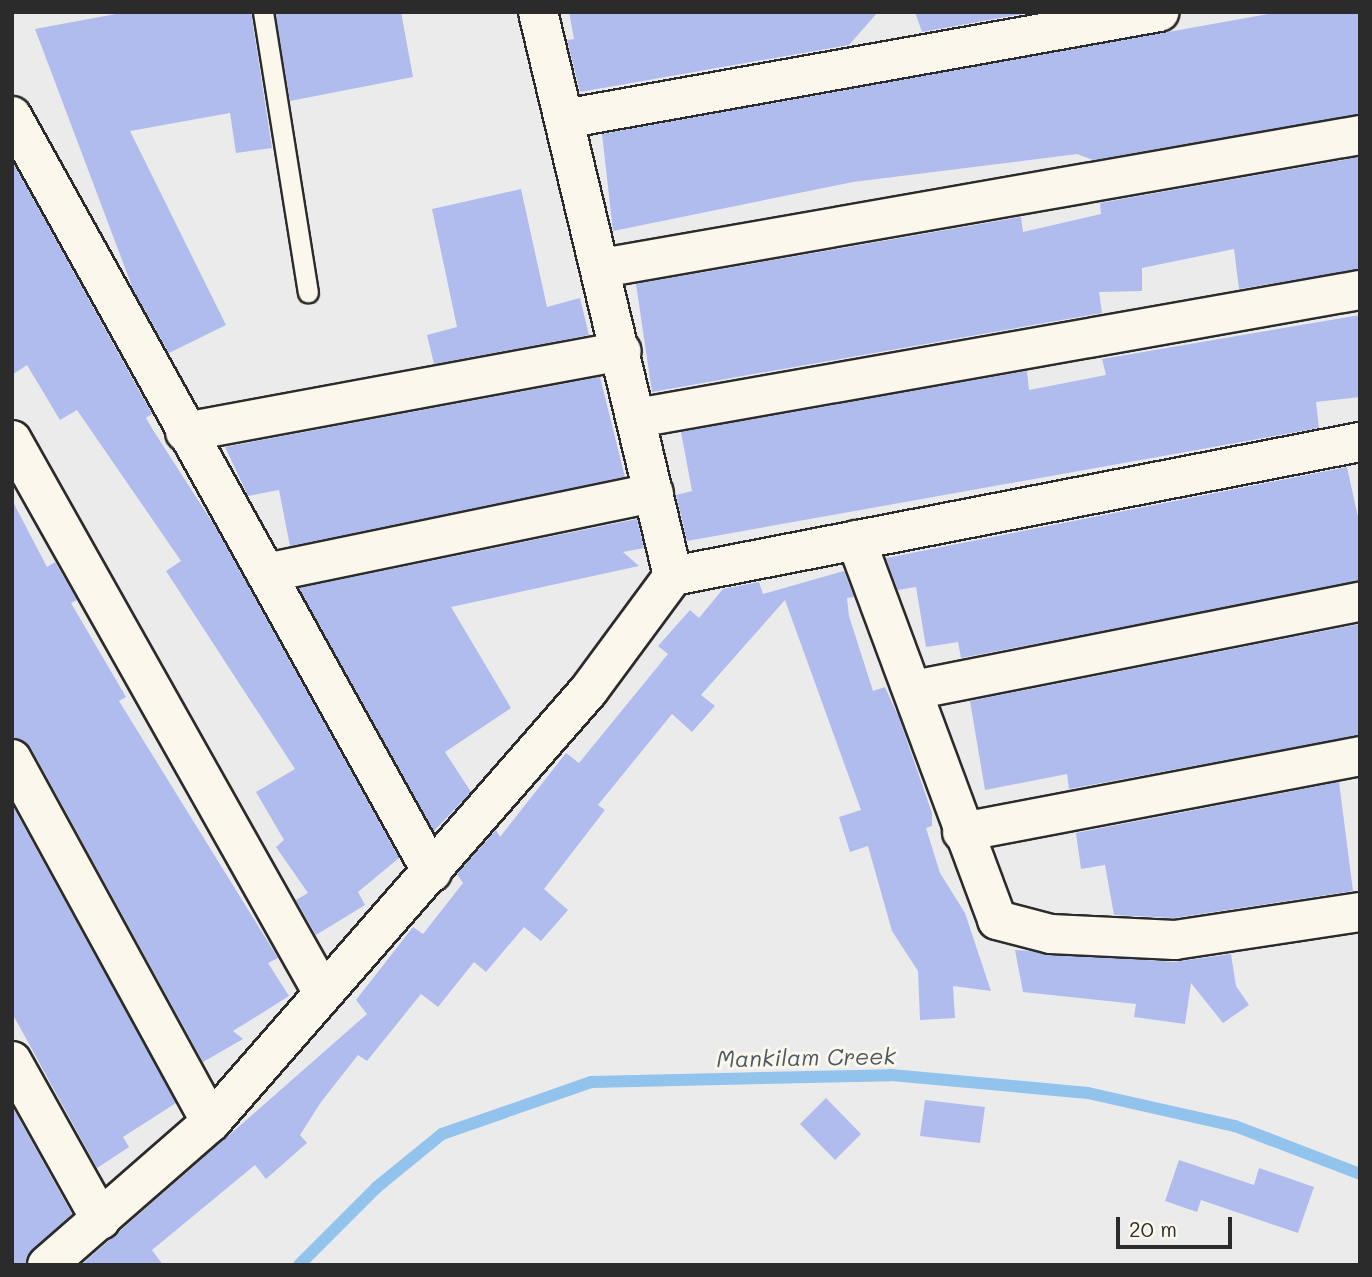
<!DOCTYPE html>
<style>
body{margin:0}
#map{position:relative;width:1372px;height:1277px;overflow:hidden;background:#ecebec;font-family:Mali,sans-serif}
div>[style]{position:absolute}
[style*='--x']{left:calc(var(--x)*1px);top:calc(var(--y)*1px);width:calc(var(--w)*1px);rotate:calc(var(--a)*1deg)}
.stream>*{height:12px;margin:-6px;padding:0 6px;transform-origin:6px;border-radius:6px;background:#91c3ed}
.building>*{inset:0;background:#b0bced}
.roads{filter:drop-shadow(2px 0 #2b2b2b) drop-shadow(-2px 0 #2b2b2b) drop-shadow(0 2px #2b2b2b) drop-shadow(0 -2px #2b2b2b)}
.service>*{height:19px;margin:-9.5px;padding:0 9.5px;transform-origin:9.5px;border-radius:9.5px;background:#fbf7ec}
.minor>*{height:38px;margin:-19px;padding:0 19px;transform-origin:19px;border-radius:19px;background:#fbf7ec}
span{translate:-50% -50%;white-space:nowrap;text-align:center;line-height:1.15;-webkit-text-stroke:6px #fbf7ec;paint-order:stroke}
.water-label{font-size:23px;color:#4a5965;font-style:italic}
.frame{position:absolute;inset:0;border:14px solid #2b2b2b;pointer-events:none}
.scale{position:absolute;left:1116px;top:1217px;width:116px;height:32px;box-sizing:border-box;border:4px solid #2b2b2b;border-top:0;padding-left:9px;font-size:21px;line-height:24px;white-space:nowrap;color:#2b2b2b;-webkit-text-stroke:5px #fbf7ec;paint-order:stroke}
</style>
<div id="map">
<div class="stream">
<i style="--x:299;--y:1265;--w:110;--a:-45"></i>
<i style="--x:377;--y:1187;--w:84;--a:-39.2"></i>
<i style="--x:442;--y:1134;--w:158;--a:-19.2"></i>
<i style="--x:591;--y:1082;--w:300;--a:-1.3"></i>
<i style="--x:891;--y:1075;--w:198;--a:5.2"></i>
<i style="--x:1088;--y:1093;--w:151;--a:12.7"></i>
<i style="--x:1235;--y:1126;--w:134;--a:21"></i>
</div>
<div class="building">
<i style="clip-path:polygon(126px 12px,251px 12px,272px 148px,236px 153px,230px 113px,130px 131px,226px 325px,169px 353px,133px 289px,35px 29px)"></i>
<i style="clip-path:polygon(275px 12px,401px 12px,413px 77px,290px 101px)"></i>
<i style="clip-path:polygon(569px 12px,878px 12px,849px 45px,580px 92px,567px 40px,574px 39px)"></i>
<i style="clip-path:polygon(915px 12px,1034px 12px,922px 32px)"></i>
<i style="clip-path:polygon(1279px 12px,1360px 12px,1360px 114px,1093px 160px,1077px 154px,853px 182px,613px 231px,602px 134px)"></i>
<i style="clip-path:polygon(1360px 157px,1360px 269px,1239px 289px,1234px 249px,1142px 268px,1142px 291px,1099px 292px,1102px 313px,652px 392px,636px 284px,1021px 217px,1023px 232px,1101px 214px,1100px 203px)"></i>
<i style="clip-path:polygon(12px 161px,152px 414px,146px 418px,153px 430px,214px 525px,399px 858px,358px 892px,365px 905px,316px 935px,296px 900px,308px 893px,276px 847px,284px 840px,256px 792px,295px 769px,166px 571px,181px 561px,77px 410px,60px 420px,27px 365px,12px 375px)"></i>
<i style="clip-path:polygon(521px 189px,547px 307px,580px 298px,589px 335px,434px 364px,427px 335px,457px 327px,432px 209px)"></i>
<i style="clip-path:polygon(1360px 315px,1360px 397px,1316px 402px,1319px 428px,687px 541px,676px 495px,692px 491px,681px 432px,1027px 371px,1029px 390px,1106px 375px,1102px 359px)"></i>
<i style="clip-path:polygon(600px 377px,625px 477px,290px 546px,279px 490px,248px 496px,225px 447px)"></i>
<i style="clip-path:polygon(1347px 467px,1360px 526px,1360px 581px,961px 658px,958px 642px,926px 647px,916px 587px,898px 590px,886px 558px)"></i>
<i style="clip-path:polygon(12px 500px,47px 567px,55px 562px,77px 600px,71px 603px,126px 697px,119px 701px,278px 958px,268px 963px,289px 996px,233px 1031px,243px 1039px,203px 1062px,31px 748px,12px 737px)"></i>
<i style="clip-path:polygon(637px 519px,644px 548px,623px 552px,639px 566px,451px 607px,511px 708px,445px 752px,471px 792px,434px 831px,299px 588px)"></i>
<i style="clip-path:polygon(844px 571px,854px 597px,847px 598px,849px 616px,873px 691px,885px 687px,899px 718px,932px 813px,932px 826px,926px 828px,940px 873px,965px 913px,991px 991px,953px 986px,955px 1018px,920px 1020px,918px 971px,892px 931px,868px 846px,850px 852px,839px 817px,861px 810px,785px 600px,701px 695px,715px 706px,692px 732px,672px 714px,598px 805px,605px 810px,544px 889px,568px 910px,541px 941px,524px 927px,486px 972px,474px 962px,438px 1007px,421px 994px,367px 1061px,358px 1055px,321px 1102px,300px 1135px,307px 1143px,266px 1179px,255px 1165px,152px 1250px,163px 1265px,81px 1265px,367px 1014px,356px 1000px,413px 927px,423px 934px,463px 883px,457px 874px,496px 830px,500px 837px,566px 753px,579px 763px,668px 654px,658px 646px,690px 610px,699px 618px,723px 589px,759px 582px,763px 594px)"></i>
<i style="clip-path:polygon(1360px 624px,1360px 735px,1069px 789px,1067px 774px,985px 790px,970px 701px)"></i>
<i style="clip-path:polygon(1339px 782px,1353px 891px,1174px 918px,1114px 915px,1105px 865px,1081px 869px,1076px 833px)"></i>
<i style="clip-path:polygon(12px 805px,176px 1103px,123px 1137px,129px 1147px,97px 1168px,12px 1013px)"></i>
<i style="clip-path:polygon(1015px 950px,1174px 962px,1231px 954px,1236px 986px,1249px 1005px,1223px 1023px,1191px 983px,1185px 1024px,1134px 1017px,1136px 1004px,1023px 992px)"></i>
<i style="clip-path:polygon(826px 1098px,861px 1134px,835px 1160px,800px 1124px)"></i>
<i style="clip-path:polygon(925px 1100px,985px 1107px,980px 1143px,920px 1136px)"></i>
<i style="clip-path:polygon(12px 1106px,72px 1214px,33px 1249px,26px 1265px,12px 1265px)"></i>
<i style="clip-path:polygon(1179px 1160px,1254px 1185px,1259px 1168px,1314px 1187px,1298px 1233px,1201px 1200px,1197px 1212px,1165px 1201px)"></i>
</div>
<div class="roads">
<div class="service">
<i style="--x:263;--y:12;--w:284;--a:80.9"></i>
</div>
<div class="minor">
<i style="--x:538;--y:12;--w:580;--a:76.54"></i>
<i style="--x:12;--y:116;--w:865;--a:60.95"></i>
<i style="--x:564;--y:119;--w:605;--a:-10.19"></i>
<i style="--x:602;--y:268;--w:770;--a:-9.95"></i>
<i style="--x:637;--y:418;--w:734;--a:-10.04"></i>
<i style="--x:185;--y:432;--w:444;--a:-10.5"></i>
<i style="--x:12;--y:440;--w:634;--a:60.65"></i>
<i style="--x:856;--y:540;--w:405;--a:69.6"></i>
<i style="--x:997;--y:920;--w:56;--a:14.5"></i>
<i style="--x:1051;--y:934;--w:124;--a:2.8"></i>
<i style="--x:1175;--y:940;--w:187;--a:-8.6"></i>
<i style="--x:266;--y:573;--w:396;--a:-11.7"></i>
<i style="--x:914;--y:690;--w:455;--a:-11.2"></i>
<i style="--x:12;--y:759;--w:414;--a:61.3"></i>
<i style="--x:962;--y:832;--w:405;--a:-10.8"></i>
<i style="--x:12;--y:1061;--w:182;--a:60.8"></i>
<i style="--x:47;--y:1265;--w:218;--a:-41.1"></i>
<i style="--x:211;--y:1122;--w:574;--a:-48.81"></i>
<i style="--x:589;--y:690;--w:142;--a:-53.6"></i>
<i style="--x:673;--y:576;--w:700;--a:-11.04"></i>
</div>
</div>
<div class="water-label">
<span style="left:806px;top:1057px;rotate:-1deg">Mankilam Creek</span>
</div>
<div class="frame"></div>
<div class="scale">20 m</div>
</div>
